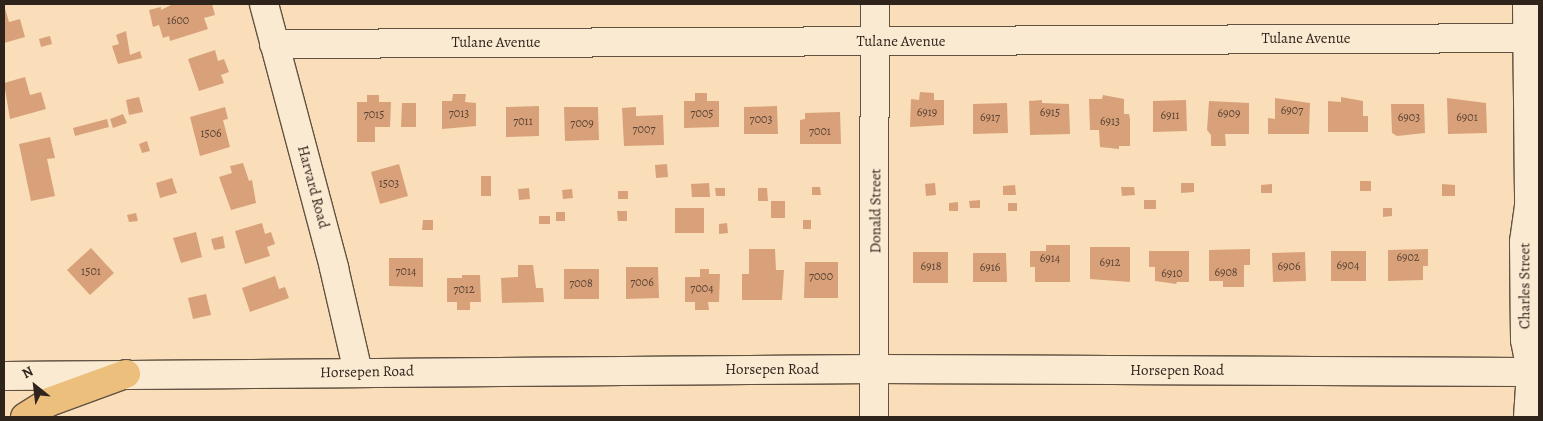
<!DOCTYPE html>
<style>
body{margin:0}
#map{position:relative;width:1543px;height:421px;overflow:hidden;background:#f9deb9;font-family:Alegreya,serif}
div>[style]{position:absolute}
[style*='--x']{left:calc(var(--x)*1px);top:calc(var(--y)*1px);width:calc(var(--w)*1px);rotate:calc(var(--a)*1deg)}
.building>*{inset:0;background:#d9a17a}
.roads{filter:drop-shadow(1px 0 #625242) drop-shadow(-1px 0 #625242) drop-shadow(0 1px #625242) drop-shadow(0 -1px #625242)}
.minor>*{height:28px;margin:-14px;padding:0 14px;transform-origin:14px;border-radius:14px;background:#fbead2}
.major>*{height:28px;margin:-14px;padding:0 14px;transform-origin:14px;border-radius:14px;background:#ecbf7c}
span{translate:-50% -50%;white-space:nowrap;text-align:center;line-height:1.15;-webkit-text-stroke:5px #fbead2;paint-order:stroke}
.number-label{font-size:12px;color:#5a4333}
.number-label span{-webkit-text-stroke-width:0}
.street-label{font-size:15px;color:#2f241b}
.frame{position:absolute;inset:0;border:5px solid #2f241b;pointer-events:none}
.north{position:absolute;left:10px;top:361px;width:50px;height:50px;-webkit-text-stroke:4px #fbead2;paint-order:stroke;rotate:331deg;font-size:14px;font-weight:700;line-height:20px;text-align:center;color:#2f241b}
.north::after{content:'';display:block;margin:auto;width:18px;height:22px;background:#2f241b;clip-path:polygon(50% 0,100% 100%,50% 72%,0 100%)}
</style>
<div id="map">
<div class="building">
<i style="clip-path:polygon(173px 4px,212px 4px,215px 15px,204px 18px,208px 29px,170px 41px,169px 36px,163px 38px,159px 25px,153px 27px,149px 10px,161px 7px,161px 10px)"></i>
<i style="clip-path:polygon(4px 5px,9px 22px,20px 19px,25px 37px,4px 43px)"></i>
<i style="clip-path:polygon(126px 31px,130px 55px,140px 51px,142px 58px,118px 64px,112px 46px,119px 44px,116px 35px)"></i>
<i style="clip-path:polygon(50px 36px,52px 44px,41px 47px,39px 39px)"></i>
<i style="clip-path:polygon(215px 50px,218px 61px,224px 59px,229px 72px,221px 75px,224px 83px,199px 91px,188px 59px)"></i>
<i style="clip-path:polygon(25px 77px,30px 95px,41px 92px,46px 109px,10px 119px,4px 83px)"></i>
<i style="clip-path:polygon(920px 92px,934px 93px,934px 100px,944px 100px,944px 125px,910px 127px,911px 99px,919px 100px)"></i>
<i style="clip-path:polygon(695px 93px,707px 93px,707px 101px,719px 101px,719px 127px,684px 128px,684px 101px,695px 101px)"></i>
<i style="clip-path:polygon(453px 94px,466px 94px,465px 102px,476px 103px,476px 126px,442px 129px,442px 101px,452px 101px)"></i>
<i style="clip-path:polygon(367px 95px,379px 95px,379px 102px,391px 102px,390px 127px,375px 127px,375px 142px,357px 142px,357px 102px,367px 102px)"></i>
<i style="clip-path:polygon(1103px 95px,1124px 99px,1124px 114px,1129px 114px,1130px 119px,1130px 146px,1119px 146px,1119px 149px,1100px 147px,1099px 130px,1090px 130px,1089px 99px,1102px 99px)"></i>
<i style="clip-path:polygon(139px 97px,143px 112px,129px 115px,126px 100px)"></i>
<i style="clip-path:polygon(1341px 97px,1363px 101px,1363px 116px,1368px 116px,1368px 132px,1328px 132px,1328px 101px,1341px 102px)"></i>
<i style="clip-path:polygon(1275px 98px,1310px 103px,1309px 134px,1268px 134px,1268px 118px,1275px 119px)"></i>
<i style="clip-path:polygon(1447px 98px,1486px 103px,1487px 133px,1448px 134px)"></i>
<i style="clip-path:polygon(1042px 100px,1042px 103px,1069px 104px,1070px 134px,1030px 135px,1029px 101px)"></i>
<i style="clip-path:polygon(1186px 100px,1187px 131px,1153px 132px,1153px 101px)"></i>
<i style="clip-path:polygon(1209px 101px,1249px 103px,1249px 134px,1225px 134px,1226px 146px,1211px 146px,1211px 135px,1207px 130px)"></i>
<i style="clip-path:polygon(402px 103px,416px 103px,416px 127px,401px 127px)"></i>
<i style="clip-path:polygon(1007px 103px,1008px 133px,973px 134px,973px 104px)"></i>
<i style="clip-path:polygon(1391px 104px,1424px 104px,1425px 133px,1397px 136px,1392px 133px)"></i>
<i style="clip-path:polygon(539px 106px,539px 136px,506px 137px,506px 107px)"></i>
<i style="clip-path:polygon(777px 106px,778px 134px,744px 134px,744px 107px)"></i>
<i style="clip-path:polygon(225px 107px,228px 119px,223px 120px,230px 147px,200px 156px,190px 117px)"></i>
<i style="clip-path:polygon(564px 107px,598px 107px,599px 140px,565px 141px)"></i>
<i style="clip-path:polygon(636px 107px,636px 116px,663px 115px,664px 145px,624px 146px,622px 108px)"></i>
<i style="clip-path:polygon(840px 112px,841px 144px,800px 144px,800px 120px,805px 119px,805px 113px)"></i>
<i style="clip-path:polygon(123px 114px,127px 123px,113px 128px,110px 119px)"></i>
<i style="clip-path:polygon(107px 119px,109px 127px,75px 136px,73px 128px)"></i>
<i style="clip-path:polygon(50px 137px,55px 158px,47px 159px,55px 196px,31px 201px,19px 144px)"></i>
<i style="clip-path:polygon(147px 141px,150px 151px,142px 153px,139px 144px)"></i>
<i style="clip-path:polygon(243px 163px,249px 181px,252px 180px,256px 203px,231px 210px,219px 177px,232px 173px,230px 166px)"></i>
<i style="clip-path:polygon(399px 164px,408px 196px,380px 204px,371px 172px)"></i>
<i style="clip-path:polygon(667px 164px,668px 177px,656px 178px,655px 165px)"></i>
<i style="clip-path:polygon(481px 176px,491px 176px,491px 196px,481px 196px)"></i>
<i style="clip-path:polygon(172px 178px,177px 193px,160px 198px,156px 183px)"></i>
<i style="clip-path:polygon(1360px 181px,1371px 181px,1371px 191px,1360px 191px)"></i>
<i style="clip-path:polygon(709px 183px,710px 197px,692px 197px,691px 184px)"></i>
<i style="clip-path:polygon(935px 183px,936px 195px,926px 196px,925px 184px)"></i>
<i style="clip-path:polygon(1181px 183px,1194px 183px,1194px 192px,1181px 193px)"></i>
<i style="clip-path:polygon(1272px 184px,1272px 193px,1261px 193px,1261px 185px)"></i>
<i style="clip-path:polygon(1442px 184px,1455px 185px,1455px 196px,1442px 196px)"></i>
<i style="clip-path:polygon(1015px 185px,1016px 195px,1003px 195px,1003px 186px)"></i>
<i style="clip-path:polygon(812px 187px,820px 187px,821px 195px,812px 195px)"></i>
<i style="clip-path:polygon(1121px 187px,1134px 187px,1135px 195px,1122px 196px)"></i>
<i style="clip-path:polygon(529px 188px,530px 199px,519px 200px,518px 189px)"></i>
<i style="clip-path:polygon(715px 188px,725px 188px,725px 196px,716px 196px)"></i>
<i style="clip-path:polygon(758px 188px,767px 188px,768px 201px,758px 201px)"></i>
<i style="clip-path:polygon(572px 189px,573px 198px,563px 199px,562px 190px)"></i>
<i style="clip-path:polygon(618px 191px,628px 191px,628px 199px,618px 199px)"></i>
<i style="clip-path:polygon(980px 200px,980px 208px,970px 208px,969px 201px)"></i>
<i style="clip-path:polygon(1144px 200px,1156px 200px,1156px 209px,1144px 209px)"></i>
<i style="clip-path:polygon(771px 201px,785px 201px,785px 218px,771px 218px)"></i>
<i style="clip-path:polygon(958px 202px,958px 211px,949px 211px,949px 203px)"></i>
<i style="clip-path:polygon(1008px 203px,1017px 203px,1017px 211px,1008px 211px)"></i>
<i style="clip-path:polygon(675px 208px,704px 208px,704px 233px,675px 233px)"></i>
<i style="clip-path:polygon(1383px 208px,1392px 208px,1392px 216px,1383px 217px)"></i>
<i style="clip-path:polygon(617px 211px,627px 211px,627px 221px,618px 221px)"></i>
<i style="clip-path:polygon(556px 212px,565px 212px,565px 221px,556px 221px)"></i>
<i style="clip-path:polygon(136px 213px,138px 221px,129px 222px,127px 215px)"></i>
<i style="clip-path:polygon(539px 216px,550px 216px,550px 224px,539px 224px)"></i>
<i style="clip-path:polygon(423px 220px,433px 220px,433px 230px,422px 230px)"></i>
<i style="clip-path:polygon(803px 220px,811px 220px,811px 229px,803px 229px)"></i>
<i style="clip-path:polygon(262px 223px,265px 234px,271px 232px,275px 244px,267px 247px,270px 256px,245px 264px,235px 231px)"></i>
<i style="clip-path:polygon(727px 223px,728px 233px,719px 234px,719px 224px)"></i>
<i style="clip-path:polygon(196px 232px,202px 257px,181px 263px,173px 238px)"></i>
<i style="clip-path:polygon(223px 236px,225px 248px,214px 250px,211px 239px)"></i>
<i style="clip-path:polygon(1046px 245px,1070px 245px,1070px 282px,1035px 282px,1035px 267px,1030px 267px,1030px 251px,1046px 251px)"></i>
<i style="clip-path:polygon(1090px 247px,1130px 247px,1130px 282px,1090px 279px)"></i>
<i style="clip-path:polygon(91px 248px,114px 273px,90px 295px,67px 270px)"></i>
<i style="clip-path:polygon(749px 249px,775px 249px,776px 270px,784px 270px,782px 300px,742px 300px,742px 274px,749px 274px)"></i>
<i style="clip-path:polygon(1250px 249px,1250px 265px,1244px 265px,1244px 287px,1223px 287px,1223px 281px,1209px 281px,1209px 250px)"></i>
<i style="clip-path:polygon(1428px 249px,1428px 266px,1423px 266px,1423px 280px,1388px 281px,1388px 250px)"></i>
<i style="clip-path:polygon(1149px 251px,1189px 251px,1189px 282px,1177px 282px,1176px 284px,1155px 281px,1155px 267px,1149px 267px)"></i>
<i style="clip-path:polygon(1331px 251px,1366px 251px,1366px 281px,1331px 281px)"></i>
<i style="clip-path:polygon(913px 252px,948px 252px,948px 283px,913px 283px)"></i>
<i style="clip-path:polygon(1305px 252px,1306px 281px,1273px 282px,1272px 253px)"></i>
<i style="clip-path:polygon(973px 253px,1006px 253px,1007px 282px,973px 282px)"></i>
<i style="clip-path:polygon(389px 258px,423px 258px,423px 287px,389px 286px)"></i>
<i style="clip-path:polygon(805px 262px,838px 262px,838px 298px,804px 298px)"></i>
<i style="clip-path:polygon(518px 265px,533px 265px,536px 288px,543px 288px,544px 302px,502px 303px,501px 278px,518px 277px)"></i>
<i style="clip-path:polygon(626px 267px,658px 267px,659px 298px,626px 299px)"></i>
<i style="clip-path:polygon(564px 269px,599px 269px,599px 299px,564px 299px)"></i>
<i style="clip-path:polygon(700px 269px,709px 269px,709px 274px,720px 274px,719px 302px,708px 302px,709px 310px,695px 310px,695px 302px,685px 302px,685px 277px,700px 277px)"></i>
<i style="clip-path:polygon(462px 275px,480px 275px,481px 302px,470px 302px,470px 310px,457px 310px,457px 302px,447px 302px,447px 278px,462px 278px)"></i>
<i style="clip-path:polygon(275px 276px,279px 289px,285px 287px,289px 298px,250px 312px,242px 288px)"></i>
<i style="clip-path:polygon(206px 294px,211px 315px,193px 319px,188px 298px)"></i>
</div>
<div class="roads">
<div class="minor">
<i style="--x:264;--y:4;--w:273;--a:75.1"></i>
<i style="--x:334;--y:268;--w:107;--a:77"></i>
<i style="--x:1527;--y:4;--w:202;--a:89.4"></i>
<i style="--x:1529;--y:206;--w:36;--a:98"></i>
<i style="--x:1524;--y:242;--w:98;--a:89.4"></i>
<i style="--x:1525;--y:340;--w:33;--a:79"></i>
<i style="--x:1531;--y:372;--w:45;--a:93.8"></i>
<i style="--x:274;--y:44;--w:1265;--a:-0.27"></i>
<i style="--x:4;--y:376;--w:871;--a:-0.46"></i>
<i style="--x:875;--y:369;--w:664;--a:0.26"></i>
<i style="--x:874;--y:417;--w:413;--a:-89.9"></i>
</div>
<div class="major">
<i style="--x:25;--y:417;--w:28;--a:-32"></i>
<i style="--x:49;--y:402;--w:82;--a:-20"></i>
</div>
</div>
<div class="number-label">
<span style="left:178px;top:21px">1600</span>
<span style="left:1292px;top:111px">6907</span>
<span style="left:927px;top:113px">6919</span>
<span style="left:1050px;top:113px">6915</span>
<span style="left:459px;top:114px">7013</span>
<span style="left:702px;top:114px">7005</span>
<span style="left:1229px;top:114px">6909</span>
<span style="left:374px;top:115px">7015</span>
<span style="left:1170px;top:116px">6911</span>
<span style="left:990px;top:118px">6917</span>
<span style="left:1409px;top:118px">6903</span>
<span style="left:1467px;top:118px">6901</span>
<span style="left:761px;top:120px">7003</span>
<span style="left:523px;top:122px">7011</span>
<span style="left:1110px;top:122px">6913</span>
<span style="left:582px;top:124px">7009</span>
<span style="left:644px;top:130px">7007</span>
<span style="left:820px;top:132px">7001</span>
<span style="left:211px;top:134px">1506</span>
<span style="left:389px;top:184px">1503</span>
<span style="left:1408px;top:258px">6902</span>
<span style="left:1050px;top:259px">6914</span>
<span style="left:1110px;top:263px">6912</span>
<span style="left:1348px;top:266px">6904</span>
<span style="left:931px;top:267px">6918</span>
<span style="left:1289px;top:267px">6906</span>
<span style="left:990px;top:268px">6916</span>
<span style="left:91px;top:272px">1501</span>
<span style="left:406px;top:272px">7014</span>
<span style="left:1226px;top:273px">6908</span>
<span style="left:1172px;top:274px">6910</span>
<span style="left:821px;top:277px">7000</span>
<span style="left:642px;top:283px">7006</span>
<span style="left:581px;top:284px">7008</span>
<span style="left:702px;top:289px">7004</span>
<span style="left:464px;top:290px">7012</span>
</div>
<div class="street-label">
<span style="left:1306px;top:39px">Tulane Avenue</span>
<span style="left:901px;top:42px">Tulane Avenue</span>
<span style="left:496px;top:43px">Tulane Avenue</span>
<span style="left:313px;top:187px;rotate:75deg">Harvard Road</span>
<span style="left:876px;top:211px;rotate:-90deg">Donald Street</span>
<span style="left:1525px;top:286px;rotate:-90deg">Charles Street</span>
<span style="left:772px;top:370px">Horsepen Road</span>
<span style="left:1177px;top:371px">Horsepen Road</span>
<span style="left:367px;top:372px;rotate:-1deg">Horsepen Road</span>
</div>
<div class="frame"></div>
<div class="north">N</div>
</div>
